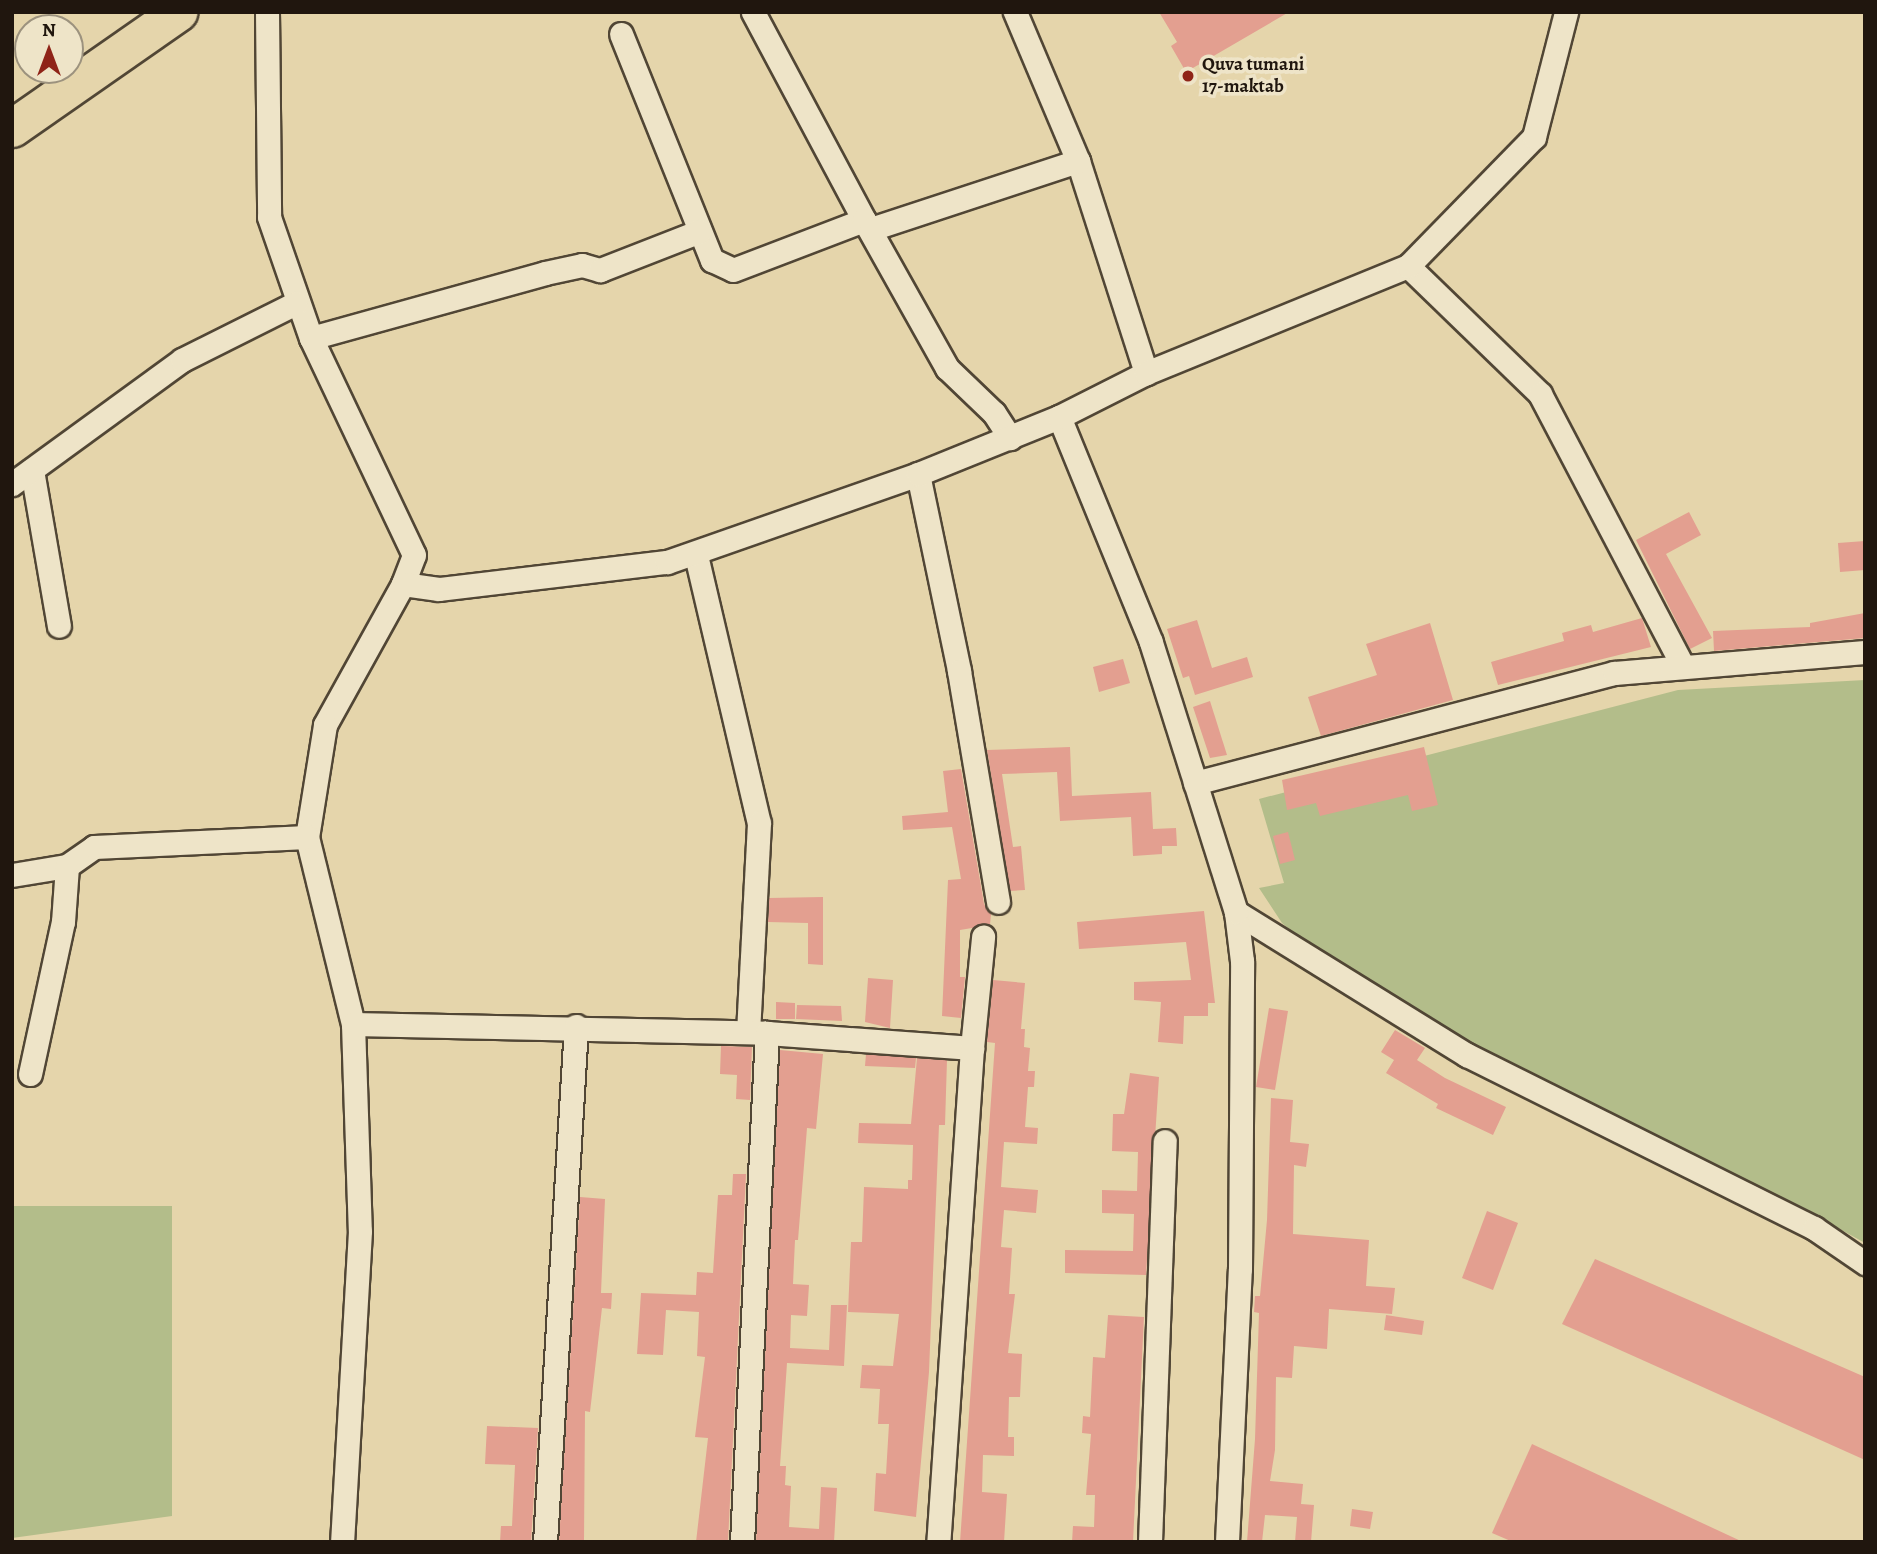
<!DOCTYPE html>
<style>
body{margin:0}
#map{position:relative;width:1877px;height:1554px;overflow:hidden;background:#e5d5ab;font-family:Alegreya,serif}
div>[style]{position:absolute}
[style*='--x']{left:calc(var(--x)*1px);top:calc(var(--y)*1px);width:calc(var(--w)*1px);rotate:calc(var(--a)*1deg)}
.green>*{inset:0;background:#b3bd8a}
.building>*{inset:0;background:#e39f90}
.roads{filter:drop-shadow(2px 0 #514635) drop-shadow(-2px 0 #514635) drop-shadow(0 2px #514635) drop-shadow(0 -2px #514635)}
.street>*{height:23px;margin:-11.5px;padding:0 11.5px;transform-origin:11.5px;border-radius:11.5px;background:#eee4c8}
.primary>*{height:37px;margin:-18.5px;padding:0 18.5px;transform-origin:18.5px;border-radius:18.5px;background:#e5d5ab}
.dots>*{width:19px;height:19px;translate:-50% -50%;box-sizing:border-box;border:4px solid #eee4c8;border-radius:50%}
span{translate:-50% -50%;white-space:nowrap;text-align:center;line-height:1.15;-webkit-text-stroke:7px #eee4c8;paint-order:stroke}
.poi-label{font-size:19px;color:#20160e;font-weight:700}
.left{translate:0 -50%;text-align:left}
.frame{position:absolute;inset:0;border:14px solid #20160e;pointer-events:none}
.north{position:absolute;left:14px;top:14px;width:70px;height:70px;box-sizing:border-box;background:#eee4c8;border:2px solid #9c927e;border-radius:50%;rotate:0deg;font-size:19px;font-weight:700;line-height:28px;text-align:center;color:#20160e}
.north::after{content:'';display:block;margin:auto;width:24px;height:32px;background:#8f2418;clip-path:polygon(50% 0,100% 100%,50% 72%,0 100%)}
</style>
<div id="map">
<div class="green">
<i style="clip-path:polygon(1865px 680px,1865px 1243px,1809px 1212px,1534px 1084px,1317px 953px,1282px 923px,1259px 888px,1284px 883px,1259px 799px,1678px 690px)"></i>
<i style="clip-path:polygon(12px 1206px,172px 1206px,172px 1516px,12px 1538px)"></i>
</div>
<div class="building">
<i style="clip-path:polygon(1159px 12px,1289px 12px,1186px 72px,1171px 46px,1177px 42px)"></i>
<i style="clip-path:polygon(1689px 512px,1701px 535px,1666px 554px,1712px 638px,1690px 649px,1636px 540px)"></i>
<i style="clip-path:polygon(1865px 541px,1865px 570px,1840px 572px,1838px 543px)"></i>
<i style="clip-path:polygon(1865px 613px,1865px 638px,1714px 651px,1713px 631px,1810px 627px,1810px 623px)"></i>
<i style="clip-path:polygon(1642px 618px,1651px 647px,1498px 685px,1491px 662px,1564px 641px,1562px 633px,1591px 625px,1593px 632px)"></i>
<i style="clip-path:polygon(1197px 620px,1212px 668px,1247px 657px,1253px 677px,1195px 695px,1189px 676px,1183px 678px,1167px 629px)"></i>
<i style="clip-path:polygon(1430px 623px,1453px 700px,1321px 736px,1308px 697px,1377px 675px,1366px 644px)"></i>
<i style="clip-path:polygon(1123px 659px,1130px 683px,1099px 692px,1093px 667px)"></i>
<i style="clip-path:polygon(1210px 701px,1227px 755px,1210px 758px,1193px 707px)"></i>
<i style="clip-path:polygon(1070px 747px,1072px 796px,1151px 792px,1153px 829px,1176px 828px,1177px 846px,1162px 846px,1162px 854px,1133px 856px,1131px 817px,1060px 821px,1057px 772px,1002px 774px,1013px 847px,1021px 846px,1025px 890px,1010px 891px,987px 750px)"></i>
<i style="clip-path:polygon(1424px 747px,1438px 805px,1412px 811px,1408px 795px,1320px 816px,1316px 803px,1287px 810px,1282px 780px)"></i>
<i style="clip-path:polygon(961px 769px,984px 904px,991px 914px,990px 925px,960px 930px,960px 977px,965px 977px,961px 1018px,942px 1016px,948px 880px,961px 879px,952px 827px,903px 830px,902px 816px,948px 812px,943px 771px)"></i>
<i style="clip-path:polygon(1288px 832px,1295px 860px,1280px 864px,1273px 836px)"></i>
<i style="clip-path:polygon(823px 897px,823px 965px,808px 964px,808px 923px,768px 922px,769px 898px)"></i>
<i style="clip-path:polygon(1204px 911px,1215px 1003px,1208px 1003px,1208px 1016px,1184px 1016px,1183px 1044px,1158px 1042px,1161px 1002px,1134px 1000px,1134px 982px,1191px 980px,1186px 942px,1079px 949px,1077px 922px)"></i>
<i style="clip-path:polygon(868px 978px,893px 980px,890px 1028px,865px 1022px)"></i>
<i style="clip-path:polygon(993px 980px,1025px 983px,1021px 1029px,1025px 1029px,1024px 1047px,1030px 1048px,1028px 1071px,1035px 1071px,1034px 1087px,1028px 1087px,1025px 1127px,1038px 1128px,1037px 1144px,1004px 1142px,1001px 1187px,1038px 1190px,1036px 1213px,1004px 1210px,1001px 1247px,1012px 1248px,1009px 1294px,1015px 1294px,1008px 1353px,1022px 1354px,1020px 1397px,1009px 1397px,1008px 1437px,1014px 1437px,1014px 1456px,983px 1455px,982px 1492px,1007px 1494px,1004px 1542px,960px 1542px,995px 1043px,987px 1042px)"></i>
<i style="clip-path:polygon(776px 1002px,795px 1003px,795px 1019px,776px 1019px)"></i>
<i style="clip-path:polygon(797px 1005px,841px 1006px,842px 1021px,796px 1019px)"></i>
<i style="clip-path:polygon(1269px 1008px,1288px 1011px,1275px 1090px,1256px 1087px)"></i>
<i style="clip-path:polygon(1395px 1030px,1425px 1048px,1417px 1060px,1445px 1078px,1506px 1107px,1493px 1135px,1436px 1108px,1438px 1104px,1386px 1073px,1394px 1060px,1381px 1052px)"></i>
<i style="clip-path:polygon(721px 1046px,752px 1047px,750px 1100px,736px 1099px,737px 1075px,720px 1074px)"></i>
<i style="clip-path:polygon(780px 1050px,823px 1054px,816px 1129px,807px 1128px,798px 1240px,795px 1240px,793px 1284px,809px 1285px,807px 1316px,791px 1315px,790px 1348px,829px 1350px,831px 1305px,847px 1305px,844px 1366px,787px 1363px,780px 1466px,786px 1466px,785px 1485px,791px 1486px,789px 1527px,819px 1529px,821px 1487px,837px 1488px,834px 1542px,756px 1542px)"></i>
<i style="clip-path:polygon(866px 1054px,916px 1058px,915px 1068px,865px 1066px)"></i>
<i style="clip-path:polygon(917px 1058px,947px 1060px,945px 1125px,939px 1125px,929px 1372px,916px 1517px,874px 1511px,876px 1473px,886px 1474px,889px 1424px,878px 1424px,880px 1389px,860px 1388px,862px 1365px,893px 1366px,899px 1314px,848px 1312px,851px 1242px,862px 1242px,864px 1187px,908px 1189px,908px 1180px,912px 1180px,913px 1145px,858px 1143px,859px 1123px,911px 1124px)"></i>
<i style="clip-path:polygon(1130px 1073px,1159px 1077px,1146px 1275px,1065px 1273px,1065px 1250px,1133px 1251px,1134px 1214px,1102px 1213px,1102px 1190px,1137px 1191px,1138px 1152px,1112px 1151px,1113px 1114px,1124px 1114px)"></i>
<i style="clip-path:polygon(1271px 1098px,1293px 1100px,1290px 1142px,1309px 1144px,1306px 1167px,1294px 1165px,1293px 1234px,1369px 1240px,1366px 1286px,1395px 1288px,1392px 1314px,1329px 1309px,1327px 1349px,1294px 1346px,1292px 1378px,1276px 1377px,1275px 1450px,1270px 1481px,1303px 1484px,1301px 1504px,1314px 1505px,1311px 1542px,1295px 1542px,1297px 1517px,1265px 1515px,1262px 1542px,1247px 1542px,1255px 1439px,1259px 1313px,1254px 1312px,1255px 1296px,1260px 1296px,1267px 1220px)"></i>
<i style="clip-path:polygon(733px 1174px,746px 1174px,728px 1542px,696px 1542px,708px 1438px,695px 1437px,705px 1357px,697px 1356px,699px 1312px,666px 1310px,663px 1355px,637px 1354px,641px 1293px,696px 1295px,697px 1272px,713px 1273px,718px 1195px,732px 1195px)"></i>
<i style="clip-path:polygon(580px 1197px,605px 1199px,601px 1293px,612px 1293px,611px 1309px,602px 1308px,590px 1412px,585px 1411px,584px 1542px,575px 1542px,559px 1541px)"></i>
<i style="clip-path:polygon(1487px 1211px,1518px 1223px,1493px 1290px,1462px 1278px)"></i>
<i style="clip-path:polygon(1595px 1259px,1865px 1377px,1865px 1460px,1562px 1324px)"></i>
<i style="clip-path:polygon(1108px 1315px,1144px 1317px,1133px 1542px,1072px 1542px,1073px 1526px,1094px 1527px,1095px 1495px,1086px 1495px,1091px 1434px,1082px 1433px,1083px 1416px,1090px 1417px,1093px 1357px,1105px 1358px)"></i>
<i style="clip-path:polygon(1386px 1315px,1424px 1321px,1422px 1335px,1384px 1330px)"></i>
<i style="clip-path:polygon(487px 1426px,538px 1428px,531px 1542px,500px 1542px,501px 1526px,512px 1526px,515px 1465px,485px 1464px)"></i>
<i style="clip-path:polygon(1532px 1444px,1743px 1542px,1513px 1542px,1492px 1533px)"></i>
<i style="clip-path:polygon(1352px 1509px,1373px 1512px,1370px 1529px,1350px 1526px)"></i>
</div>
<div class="roads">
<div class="street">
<i style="--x:267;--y:12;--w:205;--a:89.4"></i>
<i style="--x:269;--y:217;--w:128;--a:70.9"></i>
<i style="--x:311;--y:338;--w:240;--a:64.6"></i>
<i style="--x:414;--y:555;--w:31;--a:111"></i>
<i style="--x:403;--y:584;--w:161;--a:119"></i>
<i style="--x:325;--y:725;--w:113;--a:99.1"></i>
<i style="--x:307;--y:837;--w:193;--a:76.2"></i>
<i style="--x:353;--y:1024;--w:207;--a:88.1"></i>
<i style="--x:360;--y:1231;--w:312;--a:93.3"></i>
<i style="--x:1015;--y:12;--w:162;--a:67.1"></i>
<i style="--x:1078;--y:161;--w:223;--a:72.2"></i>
<i style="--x:621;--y:34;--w:244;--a:68.1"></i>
<i style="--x:712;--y:260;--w:23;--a:25"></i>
<i style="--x:733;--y:270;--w:140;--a:-20.9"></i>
<i style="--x:864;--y:220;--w:236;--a:-118.1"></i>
<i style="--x:864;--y:220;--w:170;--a:60.7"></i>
<i style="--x:947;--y:368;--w:65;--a:43.8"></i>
<i style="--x:994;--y:413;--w:30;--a:57"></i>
<i style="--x:871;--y:229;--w:218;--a:-18.2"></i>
<i style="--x:1408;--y:266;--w:184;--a:44.1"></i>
<i style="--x:1540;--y:394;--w:305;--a:62.3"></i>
<i style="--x:311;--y:338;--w:243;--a:-15.5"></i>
<i style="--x:545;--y:273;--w:38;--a:-12"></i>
<i style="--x:582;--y:265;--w:19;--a:16"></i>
<i style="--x:600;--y:270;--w:107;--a:-21.3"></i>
<i style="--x:32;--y:470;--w:158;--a:80.2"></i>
<i style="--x:918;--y:474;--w:201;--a:78.2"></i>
<i style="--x:959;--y:671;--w:234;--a:80.4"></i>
<i style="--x:12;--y:484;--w:210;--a:-36.1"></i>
<i style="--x:182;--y:360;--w:127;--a:-26.6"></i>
<i style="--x:696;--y:555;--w:275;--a:76.8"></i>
<i style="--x:759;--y:823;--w:209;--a:93"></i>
<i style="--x:403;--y:584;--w:36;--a:8"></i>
<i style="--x:439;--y:589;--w:230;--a:-6.8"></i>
<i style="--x:667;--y:562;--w:266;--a:-19.3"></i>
<i style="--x:918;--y:474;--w:152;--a:-22"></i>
<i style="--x:1195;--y:783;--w:433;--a:-14.7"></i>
<i style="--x:1614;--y:673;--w:252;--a:-4.8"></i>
<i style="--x:12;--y:875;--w:56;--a:-9.3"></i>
<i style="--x:67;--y:866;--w:33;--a:-35"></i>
<i style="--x:94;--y:847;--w:213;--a:-2.7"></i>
<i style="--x:1236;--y:912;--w:272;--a:31.8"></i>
<i style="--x:1467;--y:1055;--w:388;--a:26.5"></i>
<i style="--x:1814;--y:1228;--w:62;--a:34.5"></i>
<i style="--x:353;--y:1024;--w:414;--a:1.2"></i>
<i style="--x:767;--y:1033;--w:206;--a:4.2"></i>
<i style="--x:972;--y:1048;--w:495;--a:93.9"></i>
<i style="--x:972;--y:1048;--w:112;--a:-84.3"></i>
<i style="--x:30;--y:1074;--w:156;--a:-77.8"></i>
<i style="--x:63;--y:922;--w:56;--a:-85.9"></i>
<i style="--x:545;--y:1542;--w:517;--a:-86.56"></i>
<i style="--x:742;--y:1542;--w:510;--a:-87.19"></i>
<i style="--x:1150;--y:1542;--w:401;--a:-87.9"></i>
<i style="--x:1227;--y:1542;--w:273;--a:-87.3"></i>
<i style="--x:1240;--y:1269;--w:308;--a:-89.6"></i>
<i style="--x:1242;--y:961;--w:49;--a:-97"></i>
<i style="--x:1236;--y:912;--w:283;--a:-107.5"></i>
<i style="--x:1151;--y:642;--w:243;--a:-112.2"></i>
<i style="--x:1059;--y:417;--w:97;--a:-26.8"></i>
<i style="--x:1146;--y:373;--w:283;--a:-22.2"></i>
<i style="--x:1408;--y:266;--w:180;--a:-45.7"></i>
<i style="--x:1534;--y:137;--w:129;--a:-75.6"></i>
</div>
<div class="primary">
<i style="--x:12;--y:128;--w:203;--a:-34.9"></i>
</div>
</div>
<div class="dots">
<i style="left:1188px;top:76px;background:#8f2418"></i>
</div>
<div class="poi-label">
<span class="left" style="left:1202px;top:76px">Quva tumani<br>17-maktab</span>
</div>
<div class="frame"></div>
<div class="north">N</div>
</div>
